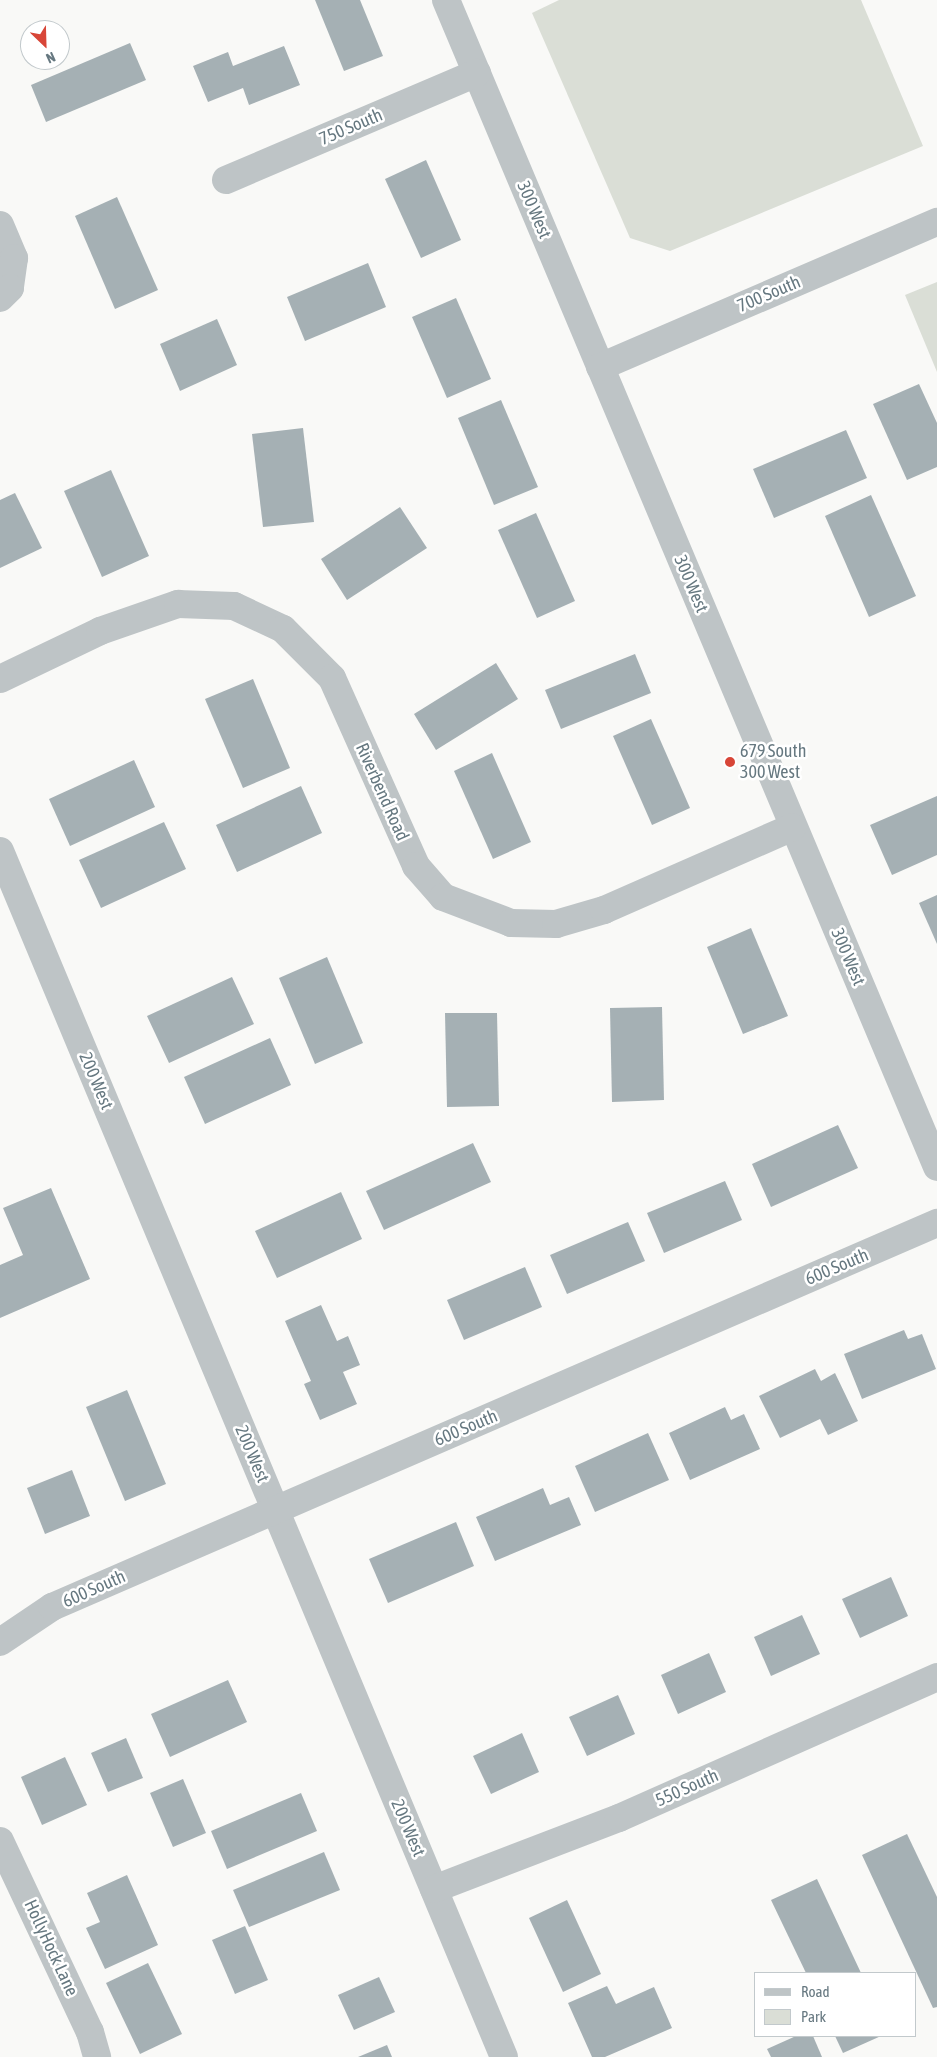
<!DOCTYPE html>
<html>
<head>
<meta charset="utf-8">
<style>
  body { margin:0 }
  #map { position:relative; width:937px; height:2057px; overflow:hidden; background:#f9f9f7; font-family:"Asap Condensed",sans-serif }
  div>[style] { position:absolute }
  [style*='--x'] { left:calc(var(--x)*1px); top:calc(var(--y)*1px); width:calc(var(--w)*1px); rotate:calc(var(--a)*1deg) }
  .green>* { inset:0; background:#daded6 }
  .building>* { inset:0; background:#a5b0b4 }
  .minor>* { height:28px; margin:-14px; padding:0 14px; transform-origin:14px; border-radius:14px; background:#bec4c6 }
  .dots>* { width:14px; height:14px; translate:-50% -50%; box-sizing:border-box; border:2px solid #fff; border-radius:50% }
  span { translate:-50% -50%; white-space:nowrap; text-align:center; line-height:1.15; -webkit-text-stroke:5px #fff; paint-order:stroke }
  .street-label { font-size:18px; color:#667880 }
  .poi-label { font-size:18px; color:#667880 }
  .left { translate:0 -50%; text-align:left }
  .legend { position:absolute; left:754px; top:1972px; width:162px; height:65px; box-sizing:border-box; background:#fff; border:1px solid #c2c9cc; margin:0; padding:6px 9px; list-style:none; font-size:15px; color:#667880 }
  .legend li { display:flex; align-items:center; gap:10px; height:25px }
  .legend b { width:25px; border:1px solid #c2c9cc }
  .north { position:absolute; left:20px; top:20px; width:50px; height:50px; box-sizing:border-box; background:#fff; border:1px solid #c2c9cc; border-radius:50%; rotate:156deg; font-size:14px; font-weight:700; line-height:20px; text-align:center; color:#667880 }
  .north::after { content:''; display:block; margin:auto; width:18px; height:22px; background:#d84638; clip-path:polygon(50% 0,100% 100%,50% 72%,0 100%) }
</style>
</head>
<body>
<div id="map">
  <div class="green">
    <div style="clip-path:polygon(559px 0,861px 0,923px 146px,670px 251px,630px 238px,532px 13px)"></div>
    <div style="clip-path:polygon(937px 282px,937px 372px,905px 295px)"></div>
  </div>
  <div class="building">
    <div style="clip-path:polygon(315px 0,360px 0,383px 56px,344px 71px)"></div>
    <div style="clip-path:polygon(130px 43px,146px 80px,46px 122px,31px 85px)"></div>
    <div style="clip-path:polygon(284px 46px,300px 85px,249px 105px,243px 88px,208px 102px,193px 66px,228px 52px,233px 66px)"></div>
    <div style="clip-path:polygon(426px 160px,461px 240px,421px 258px,385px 179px)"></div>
    <div style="clip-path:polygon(117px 197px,158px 290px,115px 309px,75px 216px)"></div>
    <div style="clip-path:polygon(368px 263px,386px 307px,305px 341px,287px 297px)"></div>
    <div style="clip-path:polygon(456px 298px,491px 379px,447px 398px,412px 317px)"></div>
    <div style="clip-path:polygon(217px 319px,237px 365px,180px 391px,160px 344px)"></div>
    <div style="clip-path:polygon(919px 384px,937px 423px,937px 467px,907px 480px,873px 404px)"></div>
    <div style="clip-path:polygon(501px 400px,538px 487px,494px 505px,458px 418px)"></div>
    <div style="clip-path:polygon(303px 428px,314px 522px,263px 527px,252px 434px)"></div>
    <div style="clip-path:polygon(846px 430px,867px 478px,774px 518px,753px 469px)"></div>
    <div style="clip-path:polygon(111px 470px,149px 556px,102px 577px,64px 491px)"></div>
    <div style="clip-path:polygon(15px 493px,42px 548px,0 568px,0 500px)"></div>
    <div style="clip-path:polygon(871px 495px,916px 596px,869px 617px,825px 516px)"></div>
    <div style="clip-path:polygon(400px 507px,427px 548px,347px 600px,321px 559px)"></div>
    <div style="clip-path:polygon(536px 513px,575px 601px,537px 618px,498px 530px)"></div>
    <div style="clip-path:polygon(635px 654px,651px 693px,561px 729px,545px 690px)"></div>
    <div style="clip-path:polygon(496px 663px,518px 699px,436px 750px,414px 714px)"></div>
    <div style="clip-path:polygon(253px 679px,290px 768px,243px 788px,205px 699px)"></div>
    <div style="clip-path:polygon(651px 719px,690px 808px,652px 825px,613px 736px)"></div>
    <div style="clip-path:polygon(492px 753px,531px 842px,493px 859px,454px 771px)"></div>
    <div style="clip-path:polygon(134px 760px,155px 807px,70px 846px,49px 799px)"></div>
    <div style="clip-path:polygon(301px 786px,322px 833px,237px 872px,216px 825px)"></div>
    <div style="clip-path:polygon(937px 796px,937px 855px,892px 875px,870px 825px)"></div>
    <div style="clip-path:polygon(164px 822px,186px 869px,101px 908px,79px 860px)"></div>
    <div style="clip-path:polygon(937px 895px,937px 944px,919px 903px)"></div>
    <div style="clip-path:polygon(751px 928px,788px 1016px,743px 1034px,707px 947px)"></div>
    <div style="clip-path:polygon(327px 957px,363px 1043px,315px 1064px,279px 978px)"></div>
    <div style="clip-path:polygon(232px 977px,254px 1024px,169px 1063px,147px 1016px)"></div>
    <div style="clip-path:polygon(662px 1007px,664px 1100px,612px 1102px,610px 1008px)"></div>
    <div style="clip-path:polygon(445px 1013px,497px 1013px,499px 1106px,447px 1107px)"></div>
    <div style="clip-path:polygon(270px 1038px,291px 1085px,205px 1124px,184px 1077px)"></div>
    <div style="clip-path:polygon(838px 1125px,858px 1168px,771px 1207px,752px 1164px)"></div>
    <div style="clip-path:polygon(473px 1143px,491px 1182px,384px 1230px,366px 1191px)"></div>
    <div style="clip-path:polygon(725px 1181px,742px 1220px,664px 1253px,647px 1213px)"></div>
    <div style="clip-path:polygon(51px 1188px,90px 1279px,0 1318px,0 1265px,23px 1255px,3px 1208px)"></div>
    <div style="clip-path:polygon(341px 1192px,362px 1239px,277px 1278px,255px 1231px)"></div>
    <div style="clip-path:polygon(628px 1222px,645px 1261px,567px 1294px,550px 1255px)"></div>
    <div style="clip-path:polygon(525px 1267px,542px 1307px,464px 1340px,447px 1300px)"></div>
    <div style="clip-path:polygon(321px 1305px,337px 1341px,348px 1336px,360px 1365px,343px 1372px,357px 1404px,320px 1420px,304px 1384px,311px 1381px,285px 1321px)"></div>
    <div style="clip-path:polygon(904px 1330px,908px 1339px,922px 1334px,936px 1369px,862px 1399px,844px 1354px)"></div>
    <div style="clip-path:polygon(815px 1369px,821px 1381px,835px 1373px,858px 1421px,828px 1435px,820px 1419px,780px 1438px,759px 1396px)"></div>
    <div style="clip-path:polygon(127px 1390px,166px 1484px,125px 1501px,86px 1407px)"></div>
    <div style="clip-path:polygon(725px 1407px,731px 1420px,744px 1414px,760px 1449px,690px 1480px,669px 1433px)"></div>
    <div style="clip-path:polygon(648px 1433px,669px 1480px,595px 1512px,575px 1466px)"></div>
    <div style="clip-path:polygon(72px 1470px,90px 1516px,45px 1534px,27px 1488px)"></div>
    <div style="clip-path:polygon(543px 1488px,550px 1505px,569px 1497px,581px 1525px,495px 1561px,476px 1517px)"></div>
    <div style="clip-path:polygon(456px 1522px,474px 1566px,388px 1603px,369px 1559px)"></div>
    <div style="clip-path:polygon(891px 1577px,908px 1616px,860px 1638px,842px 1599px)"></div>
    <div style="clip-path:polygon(802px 1615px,820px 1654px,771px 1676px,754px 1637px)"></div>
    <div style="clip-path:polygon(709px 1653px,726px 1692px,678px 1714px,661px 1675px)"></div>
    <div style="clip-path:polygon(228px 1680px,247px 1722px,170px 1757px,151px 1714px)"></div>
    <div style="clip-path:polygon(618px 1695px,635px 1734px,587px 1756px,569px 1717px)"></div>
    <div style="clip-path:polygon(522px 1733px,539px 1772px,491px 1794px,473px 1756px)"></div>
    <div style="clip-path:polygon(126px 1738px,143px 1778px,108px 1792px,91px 1753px)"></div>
    <div style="clip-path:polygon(65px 1757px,87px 1805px,42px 1825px,21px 1777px)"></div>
    <div style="clip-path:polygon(183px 1779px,206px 1833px,173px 1847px,150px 1793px)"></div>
    <div style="clip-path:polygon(301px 1793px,317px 1831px,227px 1869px,211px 1831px)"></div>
    <div style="clip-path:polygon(907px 1834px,937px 1897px,937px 2007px,933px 2008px,862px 1855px)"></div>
    <div style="clip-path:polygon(324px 1852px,340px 1890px,249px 1927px,233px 1890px)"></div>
    <div style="clip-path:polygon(127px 1875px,158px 1945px,105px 1969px,86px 1928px,100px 1922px,87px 1893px)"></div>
    <div style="clip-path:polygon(817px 1879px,861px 1973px,806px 1973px,771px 1900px)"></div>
    <div style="clip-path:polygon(567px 1900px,601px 1974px,563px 1992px,529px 1918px)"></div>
    <div style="clip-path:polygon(245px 1926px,268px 1980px,235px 1994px,212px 1940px)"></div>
    <div style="clip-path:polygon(148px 1963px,182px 2034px,140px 2054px,106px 1983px)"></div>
    <div style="clip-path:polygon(379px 1977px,395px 2012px,354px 2030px,338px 1995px)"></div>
    <div style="clip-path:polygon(607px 1986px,616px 2004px,654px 1987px,672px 2028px,605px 2057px,592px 2057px,568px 2003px)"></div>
    <div style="clip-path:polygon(796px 2036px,813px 2036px,822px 2057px,771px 2057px,767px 2049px)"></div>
    <div style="clip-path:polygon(835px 2036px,881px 2036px,843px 2053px)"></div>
    <div style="clip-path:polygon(387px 2045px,392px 2057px,358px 2057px)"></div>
  </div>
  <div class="minor">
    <div style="--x:446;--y:0;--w:1266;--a:67.18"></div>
    <div style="--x:226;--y:180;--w:273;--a:-23.1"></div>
    <div style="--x:0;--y:225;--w:36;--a:67"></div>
    <div style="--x:14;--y:258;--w:30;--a:98"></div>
    <div style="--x:10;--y:288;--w:14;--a:135"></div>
    <div style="--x:600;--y:367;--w:367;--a:-23.3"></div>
    <div style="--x:0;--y:679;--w:111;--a:-25.6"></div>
    <div style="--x:100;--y:631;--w:83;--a:-19.1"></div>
    <div style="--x:178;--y:604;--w:56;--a:2"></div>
    <div style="--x:234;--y:606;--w:54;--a:25.1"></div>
    <div style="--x:283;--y:629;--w:69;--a:45"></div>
    <div style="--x:332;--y:678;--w:206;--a:65.9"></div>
    <div style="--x:416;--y:866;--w:41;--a:48.9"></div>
    <div style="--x:443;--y:897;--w:73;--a:20.9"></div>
    <div style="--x:511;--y:923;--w:45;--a:1.3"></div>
    <div style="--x:556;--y:924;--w:50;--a:-16.3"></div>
    <div style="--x:604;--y:910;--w:206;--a:-23.7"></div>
    <div style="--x:0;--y:851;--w:1307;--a:67.32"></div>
    <div style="--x:0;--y:1642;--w:63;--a:-33.9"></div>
    <div style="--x:52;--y:1607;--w:965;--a:-23.46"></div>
    <div style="--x:0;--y:1841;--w:211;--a:64.8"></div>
    <div style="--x:90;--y:2032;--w:26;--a:74"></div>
    <div style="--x:434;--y:1889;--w:198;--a:-21"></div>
    <div style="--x:619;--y:1818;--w:348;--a:-23.9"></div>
  </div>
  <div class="dots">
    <div style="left:730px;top:762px;background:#d84638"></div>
  </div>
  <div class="street-label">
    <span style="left:351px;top:127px;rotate:-23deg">750 South</span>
    <span style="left:534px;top:210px;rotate:67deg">300 West</span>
    <span style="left:769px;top:294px;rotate:-23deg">700 South</span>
    <span style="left:691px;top:584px;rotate:67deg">300 West</span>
    <span style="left:382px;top:792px;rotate:66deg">Riverbend Road</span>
    <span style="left:848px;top:957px;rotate:67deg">300 West</span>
    <span style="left:96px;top:1081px;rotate:67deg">200 West</span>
    <span style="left:837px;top:1267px;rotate:-23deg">600 South</span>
    <span style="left:466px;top:1428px;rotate:-23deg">600 South</span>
    <span style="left:252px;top:1454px;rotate:67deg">200 West</span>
    <span style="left:94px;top:1589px;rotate:-24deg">600 South</span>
    <span style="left:687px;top:1788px;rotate:-24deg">550 South</span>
    <span style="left:408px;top:1828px;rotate:67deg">200 West</span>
    <span style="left:51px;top:1948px;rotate:65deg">HollyHock Lane</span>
  </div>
  <div class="poi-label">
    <span class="left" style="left:740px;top:762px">679 South<br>300 West</span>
  </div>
  <ul class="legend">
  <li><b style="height:6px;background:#bec4c6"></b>Road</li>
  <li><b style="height:14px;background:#daded6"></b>Park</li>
  </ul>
  <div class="north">N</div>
</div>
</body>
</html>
